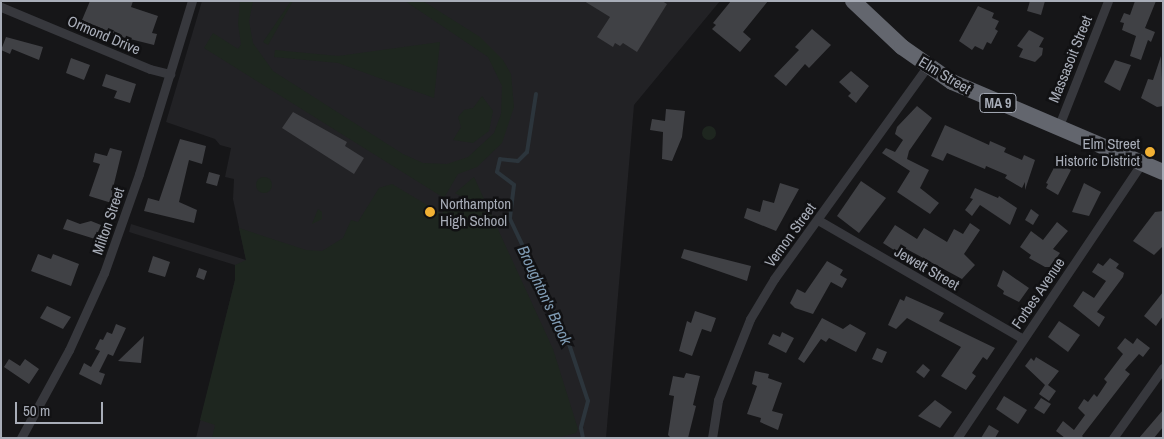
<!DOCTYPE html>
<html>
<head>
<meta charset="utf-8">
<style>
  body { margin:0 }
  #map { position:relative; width:1164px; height:439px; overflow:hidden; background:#161618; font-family:"Archivo Narrow",sans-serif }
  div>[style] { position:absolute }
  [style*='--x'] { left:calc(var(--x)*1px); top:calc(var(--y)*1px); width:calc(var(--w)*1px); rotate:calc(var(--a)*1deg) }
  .built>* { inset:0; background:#222225 }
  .green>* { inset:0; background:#1e261f }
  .round { border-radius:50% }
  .stream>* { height:4px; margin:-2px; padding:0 2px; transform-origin:2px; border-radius:2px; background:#2c353c }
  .building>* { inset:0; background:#404145 }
  .street>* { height:9px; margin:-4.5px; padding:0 4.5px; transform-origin:4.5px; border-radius:4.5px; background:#37383d }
  .highway>* { height:16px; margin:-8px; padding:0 8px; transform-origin:8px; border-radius:8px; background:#63666e }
  .dots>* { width:14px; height:14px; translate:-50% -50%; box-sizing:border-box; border:2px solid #111113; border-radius:50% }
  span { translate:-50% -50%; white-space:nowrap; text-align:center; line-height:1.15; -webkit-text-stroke:5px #111113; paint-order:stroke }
  .shield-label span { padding:1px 4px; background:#111113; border:1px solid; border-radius:4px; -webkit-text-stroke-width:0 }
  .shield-label { font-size:14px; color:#a8adb8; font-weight:700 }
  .street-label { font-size:15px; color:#a8adb8 }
  .poi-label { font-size:15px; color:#a8adb8 }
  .right { translate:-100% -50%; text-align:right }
  .left { translate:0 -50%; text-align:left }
  .water-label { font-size:16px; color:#7f9bb3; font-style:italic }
  .frame { position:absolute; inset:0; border:2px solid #a8adb8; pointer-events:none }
  .scale { position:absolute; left:15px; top:402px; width:88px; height:22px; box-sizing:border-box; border:2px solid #a8adb8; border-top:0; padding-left:6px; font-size:15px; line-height:18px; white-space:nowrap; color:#a8adb8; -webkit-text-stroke:4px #111113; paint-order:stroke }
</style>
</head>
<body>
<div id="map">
  <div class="built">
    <div style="clip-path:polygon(202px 1px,720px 1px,634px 105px,606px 438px,196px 438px,235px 280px,235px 265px,129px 232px,131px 224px,246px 260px,233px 199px,234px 179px,225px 177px,231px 148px,220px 145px,215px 139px,166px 122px)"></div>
  </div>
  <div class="green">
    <div style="clip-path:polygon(240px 1px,253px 1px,249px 21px,253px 43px,273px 71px,403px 154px,423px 163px,447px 164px,468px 157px,494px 133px,501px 114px,502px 86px,488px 57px,405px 1px,423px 1px,480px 37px,503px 60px,511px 74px,514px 107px,502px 143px,477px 167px,458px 174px,444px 198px,204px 48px,213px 33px,238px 49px,241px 44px,238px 24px)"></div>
    <div style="clip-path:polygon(291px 1px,293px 1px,268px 45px,263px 42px)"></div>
    <div style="clip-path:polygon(440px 42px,434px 98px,338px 63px,274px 57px,275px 50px,338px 56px)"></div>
    <div style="clip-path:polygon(482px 96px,493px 111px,489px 131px,473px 143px,453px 140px,461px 127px,458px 117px,464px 110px,473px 108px)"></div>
    <div class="round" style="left:702px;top:126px;width:14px;height:14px"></div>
    <div style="clip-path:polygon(474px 177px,553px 349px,578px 429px,576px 433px,557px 438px,212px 438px,215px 425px,200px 420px,235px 280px,235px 265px,246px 260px,239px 228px,306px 250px,322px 251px,343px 238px,351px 220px,358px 222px,379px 188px,392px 184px,442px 214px,448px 202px,457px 207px,462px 197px,455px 193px)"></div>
    <div class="round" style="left:256px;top:177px;width:16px;height:16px"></div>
    <div style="clip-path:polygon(318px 209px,322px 212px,322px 219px,312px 224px)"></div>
  </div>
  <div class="stream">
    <div style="--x:536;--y:94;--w:59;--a:98.8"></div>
    <div style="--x:527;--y:152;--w:13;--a:135"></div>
    <div style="--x:518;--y:161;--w:18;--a:-174"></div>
    <div style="--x:500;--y:159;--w:13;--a:103"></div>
    <div style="--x:497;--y:172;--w:21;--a:37"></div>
    <div style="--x:514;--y:185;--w:34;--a:97"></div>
    <div style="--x:510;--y:219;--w:135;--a:64.6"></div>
    <div style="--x:568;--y:341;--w:63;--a:71.6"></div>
    <div style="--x:588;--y:401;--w:28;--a:105"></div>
    <div style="--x:581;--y:428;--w:10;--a:79"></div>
  </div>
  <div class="building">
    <div style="clip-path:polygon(90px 1px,133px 1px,131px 7px,158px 16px,152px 33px,157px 34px,154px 45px,122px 37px,82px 20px)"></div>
    <div style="clip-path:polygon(584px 1px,662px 1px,667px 4px,637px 52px,623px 43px,620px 46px,615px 43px,613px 47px,597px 37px,610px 17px)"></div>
    <div style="clip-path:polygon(731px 1px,768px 1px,743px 32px,751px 39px,740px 52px,712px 29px,716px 25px,713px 23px)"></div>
    <div style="clip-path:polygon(1030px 1px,1045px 1px,1041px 15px,1027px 11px)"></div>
    <div style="clip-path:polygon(1135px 1px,1156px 1px,1145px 28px,1155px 32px,1151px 42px,1148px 40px,1141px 60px,1130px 56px,1136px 36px,1122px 30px,1124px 23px,1120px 22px,1124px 13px,1130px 15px)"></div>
    <div style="clip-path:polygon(978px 6px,994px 13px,992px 18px,999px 21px,995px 29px,998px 31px,991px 44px,987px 42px,983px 50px,975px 46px,972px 50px,959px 41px)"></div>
    <div style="clip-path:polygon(812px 29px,831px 45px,809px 68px,805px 64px,786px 86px,774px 76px,799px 50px,795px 47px)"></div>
    <div style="clip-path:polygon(1029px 30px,1044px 38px,1039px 47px,1043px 48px,1042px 55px,1035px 62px,1019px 57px,1023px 49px,1017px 46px)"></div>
    <div style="clip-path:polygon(6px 37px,43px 47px,39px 60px,12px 49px,10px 54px,1px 50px)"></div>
    <div style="clip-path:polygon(1161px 56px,1163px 106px,1157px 107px,1141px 98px,1148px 79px,1153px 80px)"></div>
    <div style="clip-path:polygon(71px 58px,90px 65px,84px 80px,66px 73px)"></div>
    <div style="clip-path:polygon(1115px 60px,1131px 65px,1120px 91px,1104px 82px)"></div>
    <div style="clip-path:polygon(851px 71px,869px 86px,856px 103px,848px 96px,851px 93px,839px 82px)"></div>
    <div style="clip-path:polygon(106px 74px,136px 84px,130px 103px,114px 98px,117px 91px,102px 86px)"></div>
    <div style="clip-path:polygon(917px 106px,932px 118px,909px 151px,907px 159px,929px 170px,920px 188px,939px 203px,930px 214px,897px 192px,910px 171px,882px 153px,886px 148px,895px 152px,903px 140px,895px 134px,897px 127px)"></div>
    <div style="clip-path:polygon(666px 109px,685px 111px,682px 137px,672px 161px,662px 159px,663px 132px,650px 130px,652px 119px,665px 121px)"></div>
    <div style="clip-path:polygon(293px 112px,347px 142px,345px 146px,364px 158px,354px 174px,282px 128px)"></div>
    <div style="clip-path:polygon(945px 125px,989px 145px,990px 141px,1006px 148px,1004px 152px,1022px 160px,1024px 155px,1035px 160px,1025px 190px,1025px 182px,1022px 188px,1005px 178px,1007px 175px,986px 166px,985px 169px,947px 153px,943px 161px,931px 156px)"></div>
    <div style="clip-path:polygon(180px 139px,206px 146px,202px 164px,189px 160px,179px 202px,197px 210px,194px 223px,144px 211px,148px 198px,159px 201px)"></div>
    <div style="clip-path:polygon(110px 148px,122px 151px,112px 192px,121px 195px,118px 205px,89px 196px,100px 164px,93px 162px,95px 153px,107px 156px)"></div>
    <div style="clip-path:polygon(1057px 162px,1071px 170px,1058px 195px,1046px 188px,1048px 184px,1046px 183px)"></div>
    <div style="clip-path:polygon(209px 172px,220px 175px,217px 186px,206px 183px)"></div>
    <div style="clip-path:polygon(861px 181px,886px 198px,859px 233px,837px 216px)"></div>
    <div style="clip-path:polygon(780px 183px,799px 189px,776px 231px,744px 218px,747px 208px,760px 212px,763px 200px,774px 203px)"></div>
    <div style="clip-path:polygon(1084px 183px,1101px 192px,1089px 216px,1072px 212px)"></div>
    <div style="clip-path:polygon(975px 188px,998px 198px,999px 196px,1017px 208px,1010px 225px,980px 205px,972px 216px,965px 210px,973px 199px,970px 198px)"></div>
    <div style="clip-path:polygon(1031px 209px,1039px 215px,1033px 225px,1025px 220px)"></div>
    <div style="clip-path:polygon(1163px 211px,1163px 246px,1154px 255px,1133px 241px,1155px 212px)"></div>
    <div style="clip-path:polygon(67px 219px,80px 224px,91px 221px,101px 225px,95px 239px,63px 229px)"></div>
    <div style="clip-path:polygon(1057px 222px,1068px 231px,1053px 249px,1060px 253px,1050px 267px,1045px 267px,1029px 258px,1031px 255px,1020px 247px,1031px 231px,1043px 240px)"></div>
    <div style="clip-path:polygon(970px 223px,980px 230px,964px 254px,975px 265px,962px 279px,901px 246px,897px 252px,883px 243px,895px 225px,917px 239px,924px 228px,947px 242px,954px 229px,963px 234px)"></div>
    <div style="clip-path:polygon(684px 249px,751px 266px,747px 281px,681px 258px)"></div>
    <div style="clip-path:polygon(38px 254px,51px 259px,53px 254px,79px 264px,71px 286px,31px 271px)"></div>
    <div style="clip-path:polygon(153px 256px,170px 262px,165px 277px,148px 272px)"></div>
    <div style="clip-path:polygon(1110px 258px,1119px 264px,1116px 268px,1124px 273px,1123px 277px,1097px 312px,1105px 317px,1099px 327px,1073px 306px,1083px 291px,1094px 298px,1106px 281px,1092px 272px,1098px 263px,1103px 266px)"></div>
    <div style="clip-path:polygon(827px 261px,843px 270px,840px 275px,847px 279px,842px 288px,831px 282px,813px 314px,795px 308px,790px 303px,797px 289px,805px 293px)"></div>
    <div style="clip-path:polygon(199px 268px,207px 271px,204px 280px,196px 277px)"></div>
    <div style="clip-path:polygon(1003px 270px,1029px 288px,1019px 302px,1003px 294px,1004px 291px,997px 286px)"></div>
    <div style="clip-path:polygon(1163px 292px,1163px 316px,1156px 326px,1144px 316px)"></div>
    <div style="clip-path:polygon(906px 296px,944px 313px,939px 321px,995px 348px,987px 360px,983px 357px,972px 373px,976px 376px,966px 390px,941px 376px,961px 347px,907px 318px,896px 329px,888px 325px,900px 299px,904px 301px)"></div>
    <div style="clip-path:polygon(47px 306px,71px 317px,63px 329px,40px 318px)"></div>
    <div style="clip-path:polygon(695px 311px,716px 318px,711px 332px,702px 329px,692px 356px,679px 351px,687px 321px,691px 323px)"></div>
    <div style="clip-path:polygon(822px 318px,843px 329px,850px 324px,866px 333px,856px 352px,829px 338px,826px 342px,821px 339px,804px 363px,798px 359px)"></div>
    <div style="clip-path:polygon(1059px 321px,1080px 335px,1068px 352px,1048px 337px)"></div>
    <div style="clip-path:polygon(116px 324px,126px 328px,113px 356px,108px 354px,99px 372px,105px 374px,101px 385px,79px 374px,84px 363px,91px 367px,100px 351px,95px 349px,100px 339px,103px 340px,107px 332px,112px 334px)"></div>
    <div style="clip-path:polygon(782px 332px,794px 338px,786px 353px,768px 344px,773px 334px,780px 337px)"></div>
    <div style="clip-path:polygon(144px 336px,141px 363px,118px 361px)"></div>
    <div style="clip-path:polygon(1125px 338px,1133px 344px,1137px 338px,1150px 348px,1143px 357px,1139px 354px,1125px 370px,1130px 374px,1082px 436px,1084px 438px,1065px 438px,1056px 431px,1063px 421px,1074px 430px,1085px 415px,1078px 408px,1084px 399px,1088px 402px,1094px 394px,1097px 397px,1107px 382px,1104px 379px,1123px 354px,1117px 348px)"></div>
    <div style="clip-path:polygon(877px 348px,887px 352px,882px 363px,872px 359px)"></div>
    <div style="clip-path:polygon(1036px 357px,1059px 371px,1048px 385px,1056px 391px,1049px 401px,1039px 394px,1045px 385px,1025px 366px,1031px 358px,1034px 361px)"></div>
    <div style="clip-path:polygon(9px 359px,20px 366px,25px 359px,39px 369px,29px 384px,4px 367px)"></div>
    <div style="clip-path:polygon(923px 364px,930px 370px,924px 378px,916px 372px)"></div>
    <div style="clip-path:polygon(755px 371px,769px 374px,768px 378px,782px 383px,772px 411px,783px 414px,778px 430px,760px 422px,761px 418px,747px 414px,757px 386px,752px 384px)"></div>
    <div style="clip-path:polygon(686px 373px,700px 376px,693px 405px,696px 406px,688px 438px,671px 438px,668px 435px,674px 396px,669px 395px,673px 376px,684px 378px)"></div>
    <div style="clip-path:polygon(1004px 396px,1027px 410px,1018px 424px,996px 409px)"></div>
    <div style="clip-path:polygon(1041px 398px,1051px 404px,1044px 414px,1034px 408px)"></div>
    <div style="clip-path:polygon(935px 400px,952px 412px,940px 428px,918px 416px)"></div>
    <div style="clip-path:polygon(1163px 410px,1163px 427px,1154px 438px,1139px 438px)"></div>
    <div style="clip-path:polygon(989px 425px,999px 431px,995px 438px,981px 438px)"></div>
  </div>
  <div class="street">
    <div style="--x:1;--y:7;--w:161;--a:22.6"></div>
    <div style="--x:150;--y:69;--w:21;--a:14"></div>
    <div style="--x:1058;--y:128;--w:136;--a:-68.5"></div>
    <div style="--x:818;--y:220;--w:237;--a:30.1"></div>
    <div style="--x:21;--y:438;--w:100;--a:-61.4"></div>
    <div style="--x:69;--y:350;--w:85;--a:-65.6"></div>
    <div style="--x:104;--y:273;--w:105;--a:-70.5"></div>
    <div style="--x:139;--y:174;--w:181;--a:-73"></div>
    <div style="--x:712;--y:438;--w:38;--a:-81"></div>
    <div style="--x:718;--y:400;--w:87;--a:-68.4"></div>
    <div style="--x:750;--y:319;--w:47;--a:-59"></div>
    <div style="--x:774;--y:279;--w:261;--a:-54.2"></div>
    <div style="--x:957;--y:438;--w:331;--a:-56.1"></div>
    <div style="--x:1113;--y:438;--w:86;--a:-54.5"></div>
  </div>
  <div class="highway">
    <div style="--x:853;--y:1;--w:67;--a:43.2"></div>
    <div style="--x:902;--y:47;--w:61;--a:35"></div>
    <div style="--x:952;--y:82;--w:229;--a:23.1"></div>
  </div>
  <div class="dots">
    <div style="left:1150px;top:152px;background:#f2b134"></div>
    <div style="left:430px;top:212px;background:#f2b134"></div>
  </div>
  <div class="shield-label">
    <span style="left:998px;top:103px">MA 9</span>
  </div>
  <div class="street-label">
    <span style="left:104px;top:35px;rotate:23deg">Ormond Drive</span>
    <span style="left:1070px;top:59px;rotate:-68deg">Massasoit Street</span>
    <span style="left:945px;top:75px;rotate:31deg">Elm Street</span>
    <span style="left:108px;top:221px;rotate:-71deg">Milton Street</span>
    <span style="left:790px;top:235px;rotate:-54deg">Vernon Street</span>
    <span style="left:927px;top:268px;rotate:30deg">Jewett Street</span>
    <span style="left:1038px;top:293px;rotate:-56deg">Forbes Avenue</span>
  </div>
  <div class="poi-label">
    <span class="right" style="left:1140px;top:152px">Elm Street<br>Historic District</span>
    <span class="left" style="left:440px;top:212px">Northampton<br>High School</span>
  </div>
  <div class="water-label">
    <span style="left:545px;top:295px;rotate:65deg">Broughton's Brook</span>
  </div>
  <div class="frame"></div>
  <div class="scale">50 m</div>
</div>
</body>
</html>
